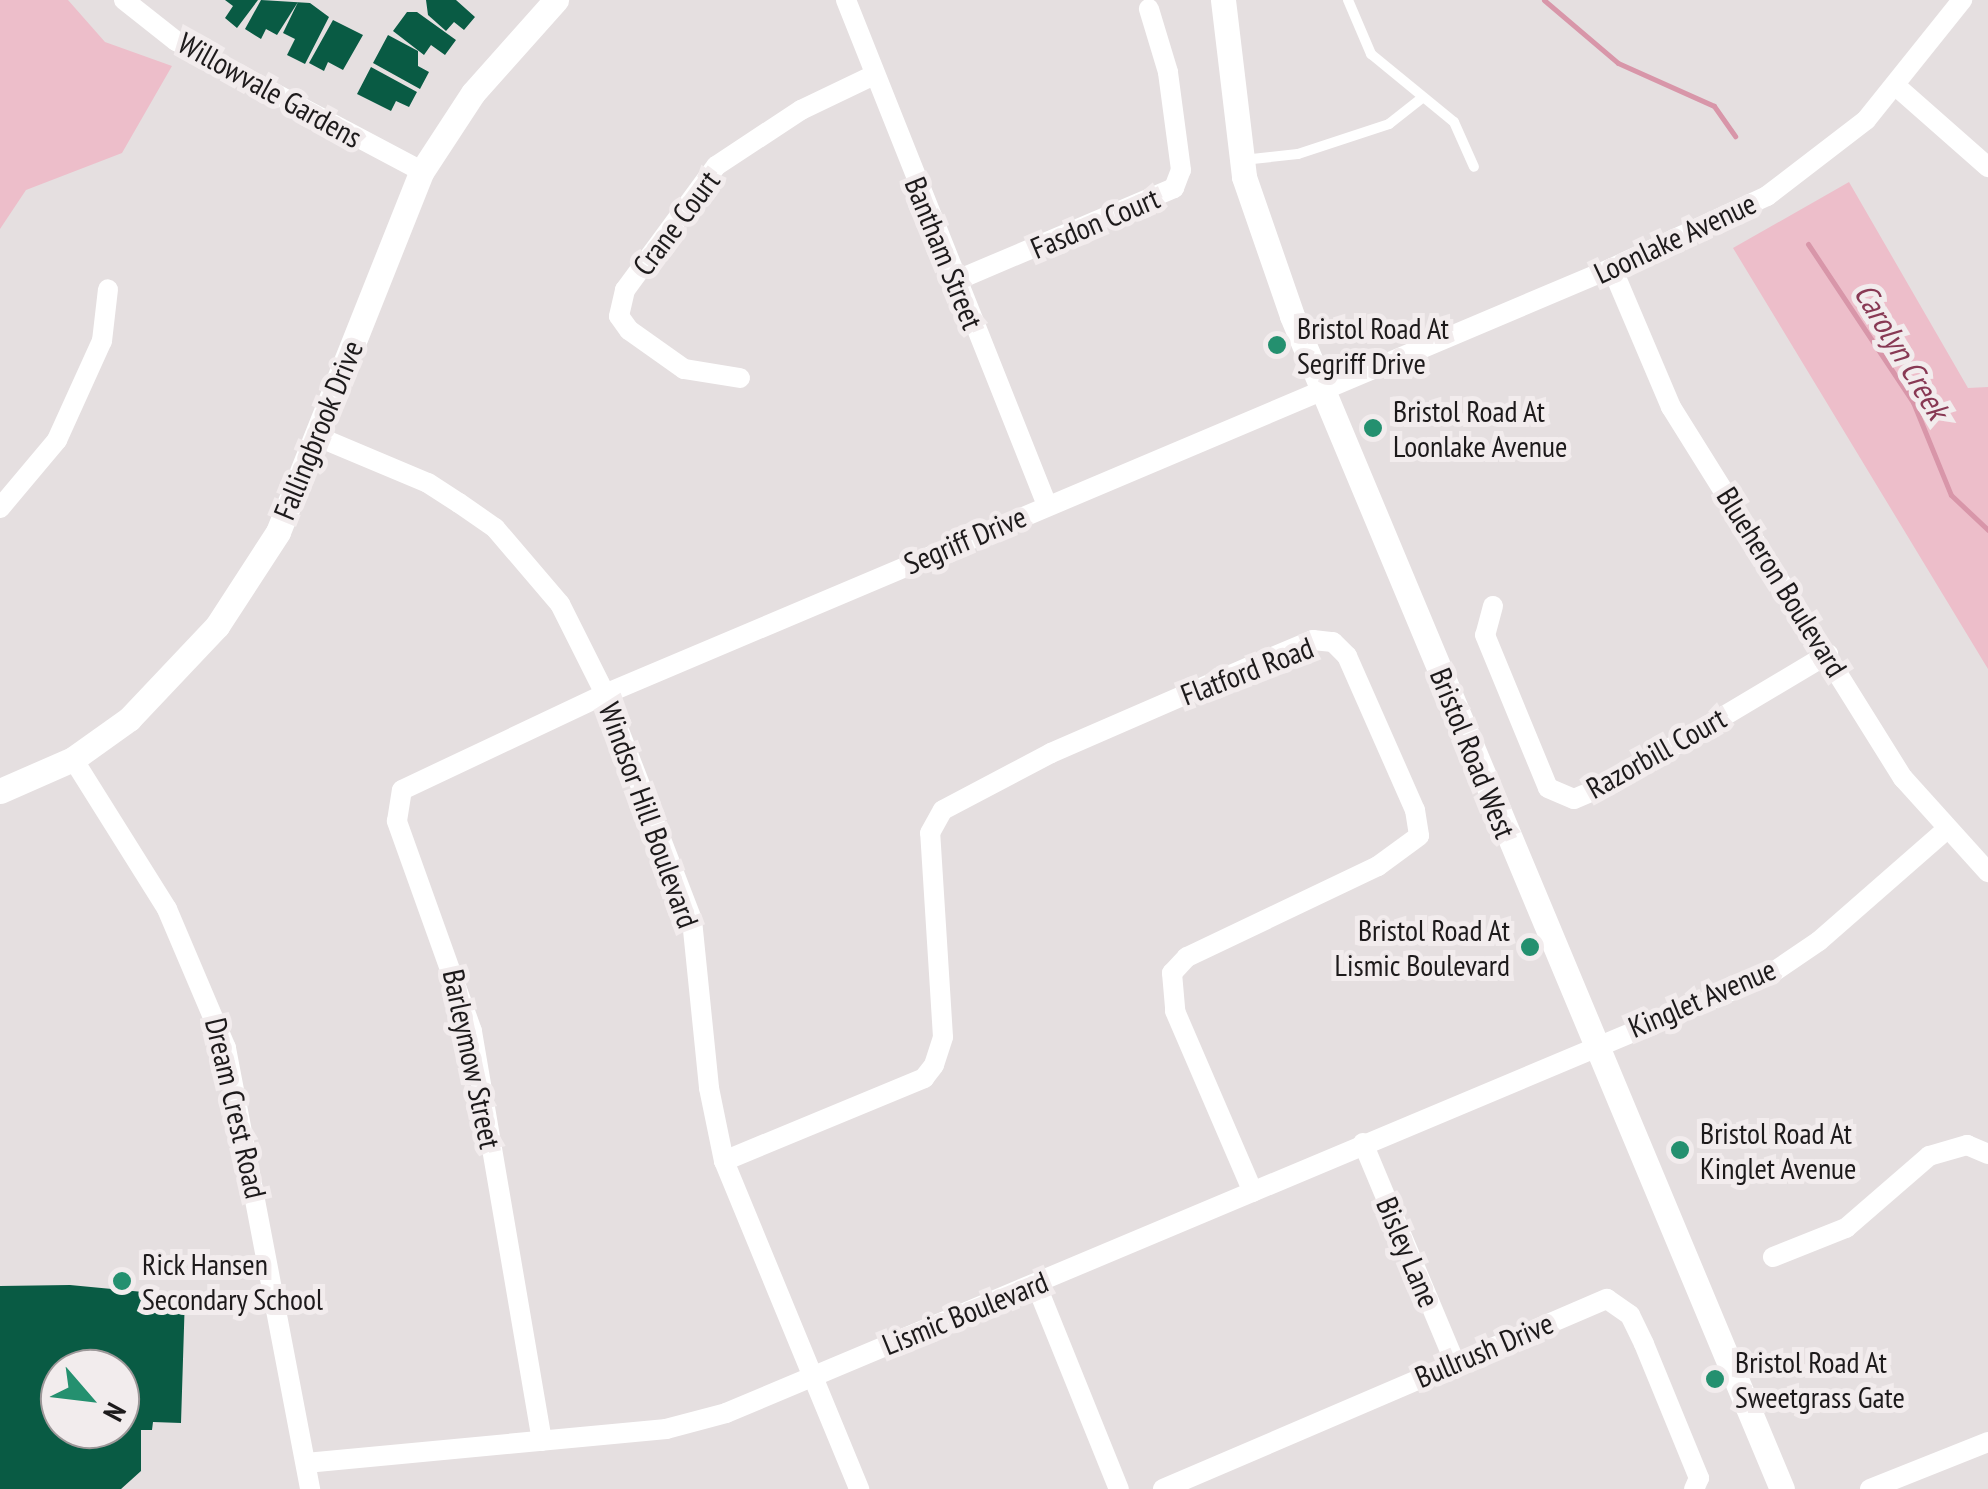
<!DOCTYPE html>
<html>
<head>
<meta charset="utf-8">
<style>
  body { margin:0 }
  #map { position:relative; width:1988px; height:1489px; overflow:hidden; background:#e5dfe0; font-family:"PT Sans Narrow",sans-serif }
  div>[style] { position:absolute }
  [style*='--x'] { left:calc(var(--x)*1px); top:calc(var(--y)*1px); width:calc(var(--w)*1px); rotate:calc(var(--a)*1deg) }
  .green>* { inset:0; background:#edbeca }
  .stream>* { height:5px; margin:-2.5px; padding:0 2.5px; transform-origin:2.5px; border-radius:2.5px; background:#d896a9 }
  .building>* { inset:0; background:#095b44 }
  .service>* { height:10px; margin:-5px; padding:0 5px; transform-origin:5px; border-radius:5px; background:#fff }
  .minor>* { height:20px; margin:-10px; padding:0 10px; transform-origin:10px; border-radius:10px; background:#fff }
  .tertiary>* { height:25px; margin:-12.5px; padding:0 12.5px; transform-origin:12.5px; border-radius:12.5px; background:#fff }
  .dots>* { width:28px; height:28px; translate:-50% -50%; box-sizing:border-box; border:5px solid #f2eced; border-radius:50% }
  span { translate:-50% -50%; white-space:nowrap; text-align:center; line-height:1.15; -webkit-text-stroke:10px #f2eced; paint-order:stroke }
  .street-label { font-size:30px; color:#1d1a1b }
  .poi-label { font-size:30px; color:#1d1a1b }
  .left { translate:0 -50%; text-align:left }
  .right { translate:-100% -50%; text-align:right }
  .water-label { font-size:32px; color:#883954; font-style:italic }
  .north { position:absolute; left:40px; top:1349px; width:100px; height:100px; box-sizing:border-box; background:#f2eced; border:2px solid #9d9899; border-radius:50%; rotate:118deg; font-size:28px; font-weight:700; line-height:40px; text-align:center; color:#1d1a1b }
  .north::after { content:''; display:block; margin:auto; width:35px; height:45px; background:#24906f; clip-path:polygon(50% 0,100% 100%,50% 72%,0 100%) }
</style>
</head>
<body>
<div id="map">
  <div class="green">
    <div style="clip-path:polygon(0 0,68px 0,105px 42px,172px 66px,122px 153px,26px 190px,0 229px)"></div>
    <div style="clip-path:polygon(1849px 182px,1968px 388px,1988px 387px,1988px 669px,1733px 248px)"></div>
  </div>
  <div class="stream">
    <div style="--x:1544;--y:0;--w:97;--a:40.4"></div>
    <div style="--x:1618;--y:63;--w:105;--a:24.1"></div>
    <div style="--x:1714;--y:106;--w:37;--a:55"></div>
    <div style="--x:1808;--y:244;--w:190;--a:56.4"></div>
    <div style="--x:1913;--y:402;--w:100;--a:67.8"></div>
    <div style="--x:1951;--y:495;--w:51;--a:43.4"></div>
  </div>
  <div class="building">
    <div style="clip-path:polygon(225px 0,258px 0,237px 28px,225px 18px,233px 6px)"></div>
    <div style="clip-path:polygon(261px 0,310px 3px,329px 17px,305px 64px,287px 55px,295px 39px,283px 33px,298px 2px,277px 35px,266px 29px,261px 39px,245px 29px)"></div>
    <div style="clip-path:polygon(426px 0,456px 0,475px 17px,464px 30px,454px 22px,446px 31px,428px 15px)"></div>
    <div style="clip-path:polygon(407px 12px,417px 12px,456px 40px,445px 55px,431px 45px,424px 55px,393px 31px)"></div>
    <div style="clip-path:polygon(333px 20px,363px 35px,343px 70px,328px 62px,324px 71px,309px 63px)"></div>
    <div style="clip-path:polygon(388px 35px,418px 51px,418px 66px,429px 72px,420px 89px,373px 63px)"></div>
    <div style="clip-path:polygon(371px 67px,417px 92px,409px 107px,396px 101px,391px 111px,357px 94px)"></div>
    <div style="clip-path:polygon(evenodd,70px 1285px,185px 1296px,181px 1423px,153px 1422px,152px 1430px,141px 1430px,141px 1471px,121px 1489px,0 1489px,0 1286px,70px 1285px,60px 1369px,120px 1369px,120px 1429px,60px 1429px,60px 1369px)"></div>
  </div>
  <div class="service">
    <div style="--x:1348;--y:0;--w:59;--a:66.9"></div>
    <div style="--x:1371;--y:54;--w:107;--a:39.3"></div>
    <div style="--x:1454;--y:122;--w:49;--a:66"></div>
    <div style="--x:1243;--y:160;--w:55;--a:-6.2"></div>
    <div style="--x:1298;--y:154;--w:96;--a:-18.2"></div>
    <div style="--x:1389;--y:124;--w:42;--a:-38.2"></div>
  </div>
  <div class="minor">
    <div style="--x:124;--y:0;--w:66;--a:38.3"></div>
    <div style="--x:176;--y:41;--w:278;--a:27.9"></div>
    <div style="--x:846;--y:0;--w:544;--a:68.3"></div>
    <div style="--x:1896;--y:86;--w:123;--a:41.4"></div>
    <div style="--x:1612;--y:268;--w:151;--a:67"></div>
    <div style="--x:1671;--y:407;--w:438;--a:58"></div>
    <div style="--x:1903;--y:778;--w:127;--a:47.9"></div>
    <div style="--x:955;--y:281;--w:238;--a:-23"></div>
    <div style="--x:1174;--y:188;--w:19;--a:-69"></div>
    <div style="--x:1181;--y:170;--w:99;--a:-97.6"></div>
    <div style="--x:1168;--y:72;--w:66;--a:-106.8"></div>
    <div style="--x:740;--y:378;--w:57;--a:-170.9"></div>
    <div style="--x:684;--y:369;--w:67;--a:-144.7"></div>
    <div style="--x:629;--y:330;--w:17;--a:-126"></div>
    <div style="--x:619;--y:316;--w:27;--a:-77"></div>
    <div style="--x:625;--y:290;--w:154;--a:-53.7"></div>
    <div style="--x:716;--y:166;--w:102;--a:-33.4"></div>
    <div style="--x:801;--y:110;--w:81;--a:-25.6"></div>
    <div style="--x:316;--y:436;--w:121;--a:22.8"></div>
    <div style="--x:428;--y:483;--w:37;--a:33"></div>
    <div style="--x:459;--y:503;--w:44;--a:34.8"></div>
    <div style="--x:495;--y:528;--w:100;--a:49.5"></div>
    <div style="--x:560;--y:604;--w:101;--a:63.4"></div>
    <div style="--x:605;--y:694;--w:242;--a:68.9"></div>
    <div style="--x:692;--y:920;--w:169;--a:84.2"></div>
    <div style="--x:709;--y:1088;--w:75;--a:78.4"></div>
    <div style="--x:724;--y:1161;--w:355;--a:67.6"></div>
    <div style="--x:0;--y:508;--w:89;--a:-50"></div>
    <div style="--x:57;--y:440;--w:109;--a:-65.6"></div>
    <div style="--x:102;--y:341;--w:52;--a:-83.4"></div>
    <div style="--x:1493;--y:606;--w:30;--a:105"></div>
    <div style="--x:1485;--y:635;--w:165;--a:67.6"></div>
    <div style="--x:1548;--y:788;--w:28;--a:23"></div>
    <div style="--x:1574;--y:799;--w:39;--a:-23"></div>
    <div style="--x:1610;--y:784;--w:254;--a:-30.8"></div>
    <div style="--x:73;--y:759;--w:177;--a:57.9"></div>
    <div style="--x:167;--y:909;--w:151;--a:67"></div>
    <div style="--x:226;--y:1048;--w:449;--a:79.2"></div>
    <div style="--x:1363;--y:1143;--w:236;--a:67.3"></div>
    <div style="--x:724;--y:1161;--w:217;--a:-22.5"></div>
    <div style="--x:924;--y:1078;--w:16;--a:-52"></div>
    <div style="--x:934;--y:1065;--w:29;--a:-72"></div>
    <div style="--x:943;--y:1037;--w:204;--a:-93.6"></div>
    <div style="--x:930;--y:833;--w:26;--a:-61"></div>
    <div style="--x:943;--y:810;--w:122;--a:-27.8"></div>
    <div style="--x:1051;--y:753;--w:223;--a:-23.5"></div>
    <div style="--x:1256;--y:664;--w:62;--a:-22.8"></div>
    <div style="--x:1313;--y:640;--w:20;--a:6"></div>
    <div style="--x:1333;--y:642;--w:20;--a:45"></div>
    <div style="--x:1347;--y:656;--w:168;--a:66.2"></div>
    <div style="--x:1415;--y:810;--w:26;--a:81"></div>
    <div style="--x:1419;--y:836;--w:51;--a:143.8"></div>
    <div style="--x:1378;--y:866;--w:212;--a:154.5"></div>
    <div style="--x:1187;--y:957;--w:22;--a:133"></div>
    <div style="--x:1172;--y:973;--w:38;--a:85"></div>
    <div style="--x:1175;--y:1011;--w:197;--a:66.7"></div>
    <div style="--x:1773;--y:1257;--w:79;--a:-21.7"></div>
    <div style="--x:1846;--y:1228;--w:110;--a:-40.9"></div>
    <div style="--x:1929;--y:1156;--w:40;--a:-16"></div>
    <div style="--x:1967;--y:1145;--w:23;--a:23"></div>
    <div style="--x:1036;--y:1284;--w:221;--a:68"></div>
    <div style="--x:542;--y:1441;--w:416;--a:-99.7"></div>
    <div style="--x:472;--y:1031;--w:223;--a:-109.7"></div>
    <div style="--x:397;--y:821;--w:31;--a:-81"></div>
    <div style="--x:402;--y:790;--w:225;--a:-25.3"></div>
    <div style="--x:605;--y:694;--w:1093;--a:-22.93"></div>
    <div style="--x:1612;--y:268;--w:171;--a:-24.9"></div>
    <div style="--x:1767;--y:196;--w:125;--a:-37.5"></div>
    <div style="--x:1866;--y:120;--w:154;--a:-51.3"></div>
    <div style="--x:306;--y:1463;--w:362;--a:-5.4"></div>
    <div style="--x:666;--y:1429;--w:62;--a:-14.9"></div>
    <div style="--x:726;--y:1413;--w:1131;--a:-22.78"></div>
    <div style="--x:1769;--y:975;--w:60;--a:-34.2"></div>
    <div style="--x:1819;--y:941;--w:169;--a:-41.2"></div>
    <div style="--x:1163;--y:1489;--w:483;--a:-23.2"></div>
    <div style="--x:1607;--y:1299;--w:28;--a:35"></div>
    <div style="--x:1630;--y:1315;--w:32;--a:64"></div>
    <div style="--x:1644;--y:1344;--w:145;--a:67.7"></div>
    <div style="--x:1699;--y:1478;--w:12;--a:114"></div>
    <div style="--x:1870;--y:1489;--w:127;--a:-21.7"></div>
  </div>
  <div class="tertiary">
    <div style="--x:1223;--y:0;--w:178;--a:83.2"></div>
    <div style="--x:1244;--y:177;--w:147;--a:70.9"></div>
    <div style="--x:1292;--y:316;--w:1271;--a:67.33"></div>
    <div style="--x:0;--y:791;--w:80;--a:-23.7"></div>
    <div style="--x:73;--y:759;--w:69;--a:-35.5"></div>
    <div style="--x:129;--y:719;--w:128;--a:-46.6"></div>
    <div style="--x:217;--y:626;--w:112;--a:-57"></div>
    <div style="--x:278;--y:532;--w:389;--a:-68.3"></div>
    <div style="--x:422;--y:171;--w:93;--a:-56.8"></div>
    <div style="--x:473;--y:93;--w:125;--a:-48.3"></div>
  </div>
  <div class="dots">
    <div style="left:1277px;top:345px;background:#24906f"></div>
    <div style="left:1373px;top:428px;background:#24906f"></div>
    <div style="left:1530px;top:947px;background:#24906f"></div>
    <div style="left:1680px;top:1150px;background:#24906f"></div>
    <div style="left:122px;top:1281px;background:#24906f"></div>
    <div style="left:1715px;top:1379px;background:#24906f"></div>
  </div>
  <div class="street-label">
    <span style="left:270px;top:90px;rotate:29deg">Willowvale Gardens</span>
    <span style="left:676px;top:223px;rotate:-53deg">Crane Court</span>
    <span style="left:1095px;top:223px;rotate:-23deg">Fasdon Court</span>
    <span style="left:1675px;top:238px;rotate:-25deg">Loonlake Avenue</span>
    <span style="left:944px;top:253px;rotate:68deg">Bantham Street</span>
    <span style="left:318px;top:430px;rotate:-68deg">Fallingbrook Drive</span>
    <span style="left:965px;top:540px;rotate:-23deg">Segriff Drive</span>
    <span style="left:1782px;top:582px;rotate:58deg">Blueheron Boulevard</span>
    <span style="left:1247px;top:671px;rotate:-21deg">Flatford Road</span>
    <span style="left:1473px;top:753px;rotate:68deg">Bristol Road West</span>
    <span style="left:1656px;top:753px;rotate:-29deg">Razorbill Court</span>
    <span style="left:649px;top:815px;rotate:70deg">Windsor Hill Boulevard</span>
    <span style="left:1702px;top:998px;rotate:-23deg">Kinglet Avenue</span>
    <span style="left:472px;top:1059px;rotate:78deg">Barleymow Street</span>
    <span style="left:236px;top:1108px;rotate:77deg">Dream Crest Road</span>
    <span style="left:1408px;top:1252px;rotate:67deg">Bisley Lane</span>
    <span style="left:965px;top:1313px;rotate:-22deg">Lismic Boulevard</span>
    <span style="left:1484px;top:1350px;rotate:-23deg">Bullrush Drive</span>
  </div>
  <div class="poi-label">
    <span class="left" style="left:1297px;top:345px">Bristol Road At<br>Segriff Drive</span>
    <span class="left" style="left:1393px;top:428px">Bristol Road At<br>Loonlake Avenue</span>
    <span class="right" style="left:1510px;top:947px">Bristol Road At<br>Lismic Boulevard</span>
    <span class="left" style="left:1700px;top:1150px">Bristol Road At<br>Kinglet Avenue</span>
    <span class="left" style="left:142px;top:1281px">Rick Hansen<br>Secondary School</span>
    <span class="left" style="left:1735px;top:1379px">Bristol Road At<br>Sweetgrass Gate</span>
  </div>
  <div class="water-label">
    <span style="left:1902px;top:351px;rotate:59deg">Carolyn Creek</span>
  </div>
  <div class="north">N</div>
</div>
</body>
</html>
